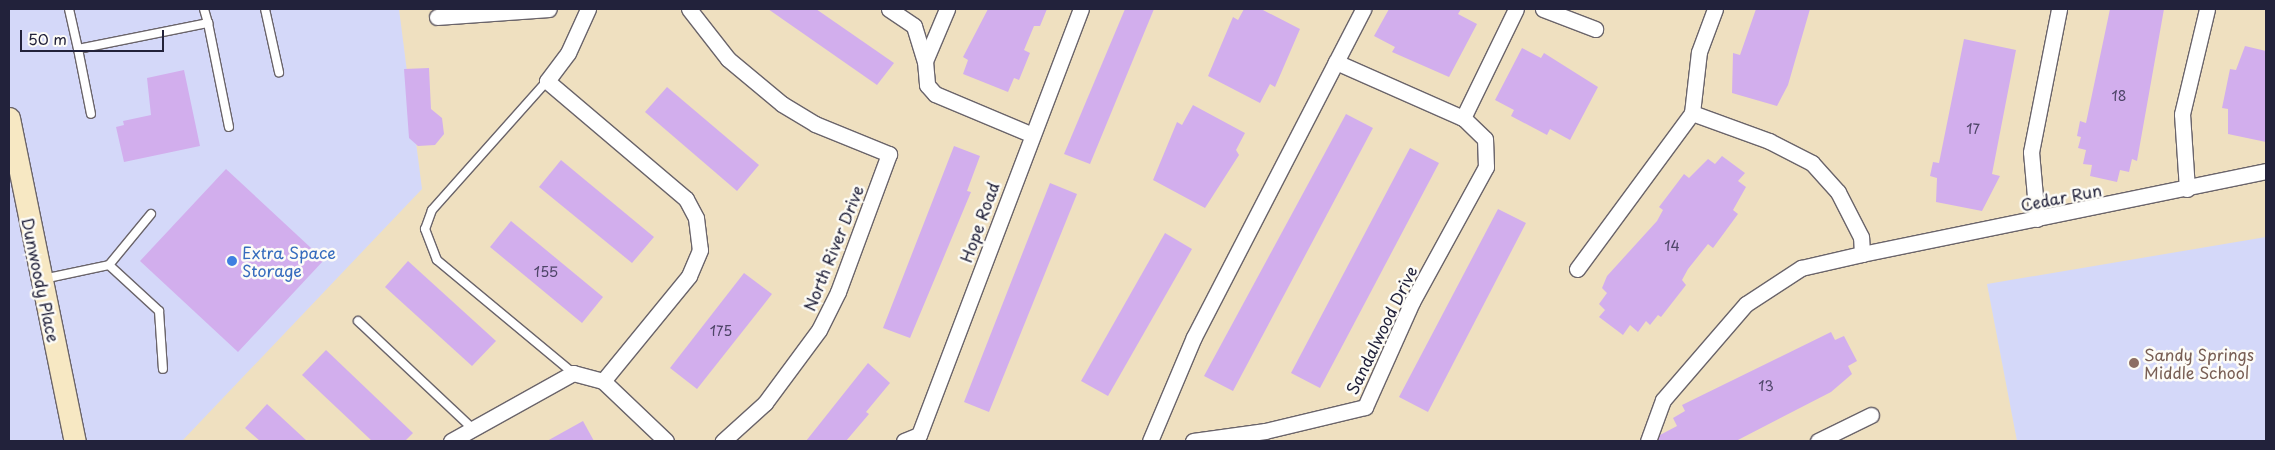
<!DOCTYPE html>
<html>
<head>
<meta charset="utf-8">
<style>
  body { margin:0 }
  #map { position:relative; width:2275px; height:450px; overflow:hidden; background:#efe0c0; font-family:"Playpen Sans",sans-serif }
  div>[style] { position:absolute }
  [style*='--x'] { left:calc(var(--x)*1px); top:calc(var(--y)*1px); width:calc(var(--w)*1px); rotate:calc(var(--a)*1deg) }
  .built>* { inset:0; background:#d4d8f9 }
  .building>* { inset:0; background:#d2aeed }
  .roads { filter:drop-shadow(1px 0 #6a646a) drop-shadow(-1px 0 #6a646a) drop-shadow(0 1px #6a646a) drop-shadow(0 -1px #6a646a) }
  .lane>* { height:8px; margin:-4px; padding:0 4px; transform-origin:4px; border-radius:4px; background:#fff }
  .street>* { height:15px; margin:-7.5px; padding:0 7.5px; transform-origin:7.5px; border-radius:7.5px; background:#fff }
  .secondary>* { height:21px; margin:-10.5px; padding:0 10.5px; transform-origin:10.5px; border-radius:10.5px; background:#f7e8c3 }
  .dots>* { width:14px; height:14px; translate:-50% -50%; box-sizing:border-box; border:2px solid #fdfcf7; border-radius:50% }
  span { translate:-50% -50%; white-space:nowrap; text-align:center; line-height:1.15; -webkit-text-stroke:5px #fdfcf7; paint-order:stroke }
  .number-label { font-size:14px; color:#4e4568 }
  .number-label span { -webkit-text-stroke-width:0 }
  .street-label { font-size:16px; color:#22223b }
  .shop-label { font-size:16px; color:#366cbe }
  .left { translate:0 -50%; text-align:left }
  .education-label { font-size:16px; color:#785e54 }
  .frame { position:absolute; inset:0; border:10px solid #22223b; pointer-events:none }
  .scale { position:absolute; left:20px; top:30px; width:144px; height:22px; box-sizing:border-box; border:2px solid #22223b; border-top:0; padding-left:6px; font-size:15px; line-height:18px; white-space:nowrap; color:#22223b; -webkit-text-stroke:4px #fdfcf7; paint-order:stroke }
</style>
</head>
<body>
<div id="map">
  <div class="built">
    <div style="clip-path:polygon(9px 9px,399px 9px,422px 189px,182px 441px,9px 441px)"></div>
    <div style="clip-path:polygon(2266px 237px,2266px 441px,2017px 441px,1987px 284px)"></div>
  </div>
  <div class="building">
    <div style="clip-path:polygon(768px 9px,816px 9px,894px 63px,877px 85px)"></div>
    <div style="clip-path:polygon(988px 9px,1047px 9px,1040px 26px,1034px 26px,1024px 50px,1030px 53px,1019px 80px,1014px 78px,1008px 92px,963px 74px,968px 60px,963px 57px)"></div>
    <div style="clip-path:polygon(1125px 9px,1154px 9px,1090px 164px,1064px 154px)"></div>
    <div style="clip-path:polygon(1244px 9px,1261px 9px,1300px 29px,1275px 87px,1270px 84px,1260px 103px,1208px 76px,1233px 17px,1238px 20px)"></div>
    <div style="clip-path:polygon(1389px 9px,1461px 9px,1458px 14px,1477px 24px,1449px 77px,1392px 52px,1395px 47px,1374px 36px)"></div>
    <div style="clip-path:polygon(1756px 9px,1810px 9px,1788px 85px,1777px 106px,1732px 93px,1733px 53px,1740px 55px)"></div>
    <div style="clip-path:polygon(2110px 9px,2164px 9px,2137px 161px,2132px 159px,2129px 172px,2120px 170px,2117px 182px,2090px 176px,2092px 165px,2083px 164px,2086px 150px,2078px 148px,2081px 137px,2077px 136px,2080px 121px,2086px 123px)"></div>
    <div style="clip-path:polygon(1964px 39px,2016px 50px,1992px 174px,2000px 176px,1982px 211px,1936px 202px,1937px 178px,1930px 176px,1933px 162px,1939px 163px)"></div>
    <div style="clip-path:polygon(2245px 46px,2266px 51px,2266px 142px,2228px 134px,2228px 109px,2222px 108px,2230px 69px,2236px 70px)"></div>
    <div style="clip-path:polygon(1522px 48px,1541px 58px,1544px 53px,1598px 87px,1570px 140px,1550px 129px,1547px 135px,1511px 116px,1514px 110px,1495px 100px)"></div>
    <div style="clip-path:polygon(429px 68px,431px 109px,442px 118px,444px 134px,435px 145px,418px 146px,409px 138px,404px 69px)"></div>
    <div style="clip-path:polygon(184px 70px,200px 146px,124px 162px,116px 127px,124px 125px,123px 121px,151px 115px,147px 78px)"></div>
    <div style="clip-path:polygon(667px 87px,759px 165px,737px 191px,645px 112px)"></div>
    <div style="clip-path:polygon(1193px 105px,1245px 133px,1236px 150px,1239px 155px,1205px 208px,1153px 180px,1177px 122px,1182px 125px)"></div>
    <div style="clip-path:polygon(1346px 114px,1373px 128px,1233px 391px,1204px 376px)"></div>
    <div style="clip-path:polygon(954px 146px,980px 156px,967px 191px,971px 192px,910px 338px,883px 328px)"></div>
    <div style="clip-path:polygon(1410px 148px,1439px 163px,1320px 388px,1291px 373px)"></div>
    <div style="clip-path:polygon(1722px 156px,1745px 173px,1738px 181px,1746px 187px,1733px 210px,1738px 214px,1713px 248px,1708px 244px,1688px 269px,1682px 280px,1686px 285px,1661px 317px,1658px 315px,1650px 325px,1646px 321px,1638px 332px,1630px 325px,1623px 335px,1599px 317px,1605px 310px,1599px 304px,1607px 293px,1602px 288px,1607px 276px,1657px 221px,1663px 210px,1659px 207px,1684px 174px,1689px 178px,1708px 159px,1715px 164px)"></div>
    <div style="clip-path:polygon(561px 160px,654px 237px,632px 263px,539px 187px)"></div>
    <div style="clip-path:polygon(226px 169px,324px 260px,238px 352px,140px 261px)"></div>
    <div style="clip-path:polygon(1050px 183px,1077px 194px,989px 412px,964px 402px)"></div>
    <div style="clip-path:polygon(1498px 209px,1526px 223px,1428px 412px,1399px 397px)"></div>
    <div style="clip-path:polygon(511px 221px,603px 297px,582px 323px,490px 247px)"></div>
    <div style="clip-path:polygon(1165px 233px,1192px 249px,1108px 396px,1081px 381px)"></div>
    <div style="clip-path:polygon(408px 261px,496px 341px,472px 366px,385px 287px)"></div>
    <div style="clip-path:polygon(744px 273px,772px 294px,697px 389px,670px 368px)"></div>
    <div style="clip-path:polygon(1831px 332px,1835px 340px,1844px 336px,1857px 361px,1848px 366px,1852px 374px,1831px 392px,1736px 441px,1658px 441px,1660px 435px,1677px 426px,1673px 418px,1685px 411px,1682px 405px)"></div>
    <div style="clip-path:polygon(326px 350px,413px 433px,405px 441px,372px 441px,302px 375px)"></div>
    <div style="clip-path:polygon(868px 363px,890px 383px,866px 412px,869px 414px,846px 441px,806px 441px)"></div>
    <div style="clip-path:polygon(267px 404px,307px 441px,260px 441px,245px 428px)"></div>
    <div style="clip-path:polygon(583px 421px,594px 441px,547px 441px)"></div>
  </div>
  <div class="roads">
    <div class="lane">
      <div style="--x:69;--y:9;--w:41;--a:77.3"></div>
      <div style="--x:78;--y:49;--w:133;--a:-11.3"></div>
      <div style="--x:208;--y:23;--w:15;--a:-106"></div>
      <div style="--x:265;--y:9;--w:65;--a:77.5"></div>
      <div style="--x:208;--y:23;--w:106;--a:78.6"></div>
      <div style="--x:78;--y:49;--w:66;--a:78.7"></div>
      <div style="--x:547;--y:81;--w:173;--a:131.7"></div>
      <div style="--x:432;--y:210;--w:20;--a:110"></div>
      <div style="--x:425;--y:229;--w:33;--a:69"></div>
      <div style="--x:437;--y:260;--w:177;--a:39.7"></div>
      <div style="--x:109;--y:265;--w:66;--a:-50.5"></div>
      <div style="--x:43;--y:279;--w:67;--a:-12"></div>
      <div style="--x:109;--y:265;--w:68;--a:42.6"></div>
      <div style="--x:159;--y:311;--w:58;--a:86.1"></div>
      <div style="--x:358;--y:321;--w:156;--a:43.2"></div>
    </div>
    <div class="street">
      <div style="--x:588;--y:9;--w:48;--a:114.4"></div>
      <div style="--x:568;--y:53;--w:35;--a:127"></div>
      <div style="--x:547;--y:81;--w:182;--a:40.3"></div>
      <div style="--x:686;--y:199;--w:21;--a:62"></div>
      <div style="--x:696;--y:218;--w:32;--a:83"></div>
      <div style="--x:700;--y:250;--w:28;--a:113"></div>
      <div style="--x:689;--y:276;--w:136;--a:129.3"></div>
      <div style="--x:689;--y:9;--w:63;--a:52"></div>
      <div style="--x:728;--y:59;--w:70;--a:39.8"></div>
      <div style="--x:782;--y:104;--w:39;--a:31"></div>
      <div style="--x:815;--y:124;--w:80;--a:22.1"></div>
      <div style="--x:889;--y:154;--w:147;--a:110.3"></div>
      <div style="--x:838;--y:292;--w:42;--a:116.6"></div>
      <div style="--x:819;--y:330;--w:91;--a:126.5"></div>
      <div style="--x:765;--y:403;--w:57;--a:137.9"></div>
      <div style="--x:889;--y:9;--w:30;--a:34"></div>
      <div style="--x:914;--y:26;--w:37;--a:73"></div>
      <div style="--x:947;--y:9;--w:56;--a:112.9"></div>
      <div style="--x:925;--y:61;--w:24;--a:85"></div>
      <div style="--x:927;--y:85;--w:12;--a:48"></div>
      <div style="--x:935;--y:94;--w:103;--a:22.8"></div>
      <div style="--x:1543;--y:9;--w:56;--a:21"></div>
      <div style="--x:437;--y:17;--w:112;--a:-4.1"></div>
      <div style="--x:1463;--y:118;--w:121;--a:-64.1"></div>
      <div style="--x:2187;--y:189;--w:75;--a:-93.8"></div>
      <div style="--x:2182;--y:114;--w:108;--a:-76.6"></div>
      <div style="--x:2037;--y:219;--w:67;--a:-95.1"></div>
      <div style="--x:2031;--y:152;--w:146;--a:-78.9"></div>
      <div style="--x:1862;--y:254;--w:412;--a:-11.6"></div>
      <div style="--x:1577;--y:269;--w:194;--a:-53.6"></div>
      <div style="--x:1692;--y:113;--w:61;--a:-83.5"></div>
      <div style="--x:1699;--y:52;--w:46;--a:-69.6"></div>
      <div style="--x:451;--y:441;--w:140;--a:-29.1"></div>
      <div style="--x:573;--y:373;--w:31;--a:15"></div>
      <div style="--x:603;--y:381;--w:87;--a:43.6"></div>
      <div style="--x:904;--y:441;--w:16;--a:-22"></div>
      <div style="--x:919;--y:435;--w:456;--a:-69.2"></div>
      <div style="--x:1150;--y:441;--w:113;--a:-67.1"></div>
      <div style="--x:1194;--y:337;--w:369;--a:-62.7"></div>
      <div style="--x:1193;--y:441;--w:73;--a:-7.9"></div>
      <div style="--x:1265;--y:431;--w:103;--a:-13.5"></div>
      <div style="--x:1365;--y:407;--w:115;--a:-65.9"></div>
      <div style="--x:1412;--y:302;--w:154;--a:-61.3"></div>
      <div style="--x:1486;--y:167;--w:28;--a:-92"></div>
      <div style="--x:1485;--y:139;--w:30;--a:-136"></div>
      <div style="--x:1463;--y:118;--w:139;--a:-156.2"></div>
      <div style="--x:1648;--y:441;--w:44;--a:-69.9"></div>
      <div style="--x:1663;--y:400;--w:127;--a:-49.2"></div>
      <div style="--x:1746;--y:304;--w:66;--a:-33.2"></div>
      <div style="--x:1801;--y:268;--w:63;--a:-12.9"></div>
      <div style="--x:1862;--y:254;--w:17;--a:-93"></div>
      <div style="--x:1861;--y:237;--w:51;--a:-117.1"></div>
      <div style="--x:1838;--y:192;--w:39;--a:-132"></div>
      <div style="--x:1812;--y:163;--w:48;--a:-152.9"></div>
      <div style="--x:1769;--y:141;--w:82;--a:-160"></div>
      <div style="--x:1818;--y:441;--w:59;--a:-26.1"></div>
    </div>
    <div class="secondary">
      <div style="--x:9;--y:118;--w:330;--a:78.5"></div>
    </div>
  </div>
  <div class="dots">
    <div style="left:232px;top:261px;background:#3f7fe0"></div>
    <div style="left:2134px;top:363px;background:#8d6e63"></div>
  </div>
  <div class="number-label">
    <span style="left:2119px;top:96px">18</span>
    <span style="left:1973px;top:129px">17</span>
    <span style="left:1672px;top:246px">14</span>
    <span style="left:546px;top:272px">155</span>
    <span style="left:721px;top:331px">175</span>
    <span style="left:1766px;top:386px">13</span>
  </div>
  <div class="street-label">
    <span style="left:2061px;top:197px;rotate:-11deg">Cedar Run</span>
    <span style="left:979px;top:222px;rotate:-70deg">Hope Road</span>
    <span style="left:833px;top:248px;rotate:-68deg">North River Drive</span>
    <span style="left:41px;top:280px;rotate:78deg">Dunwoody Place</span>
    <span style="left:1381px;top:330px;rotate:-64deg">Sandalwood Drive</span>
  </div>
  <div class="shop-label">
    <span class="left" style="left:242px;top:261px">Extra Space<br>Storage</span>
  </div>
  <div class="education-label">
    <span class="left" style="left:2144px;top:363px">Sandy Springs<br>Middle School</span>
  </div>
  <div class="frame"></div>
  <div class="scale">50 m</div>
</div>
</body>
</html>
